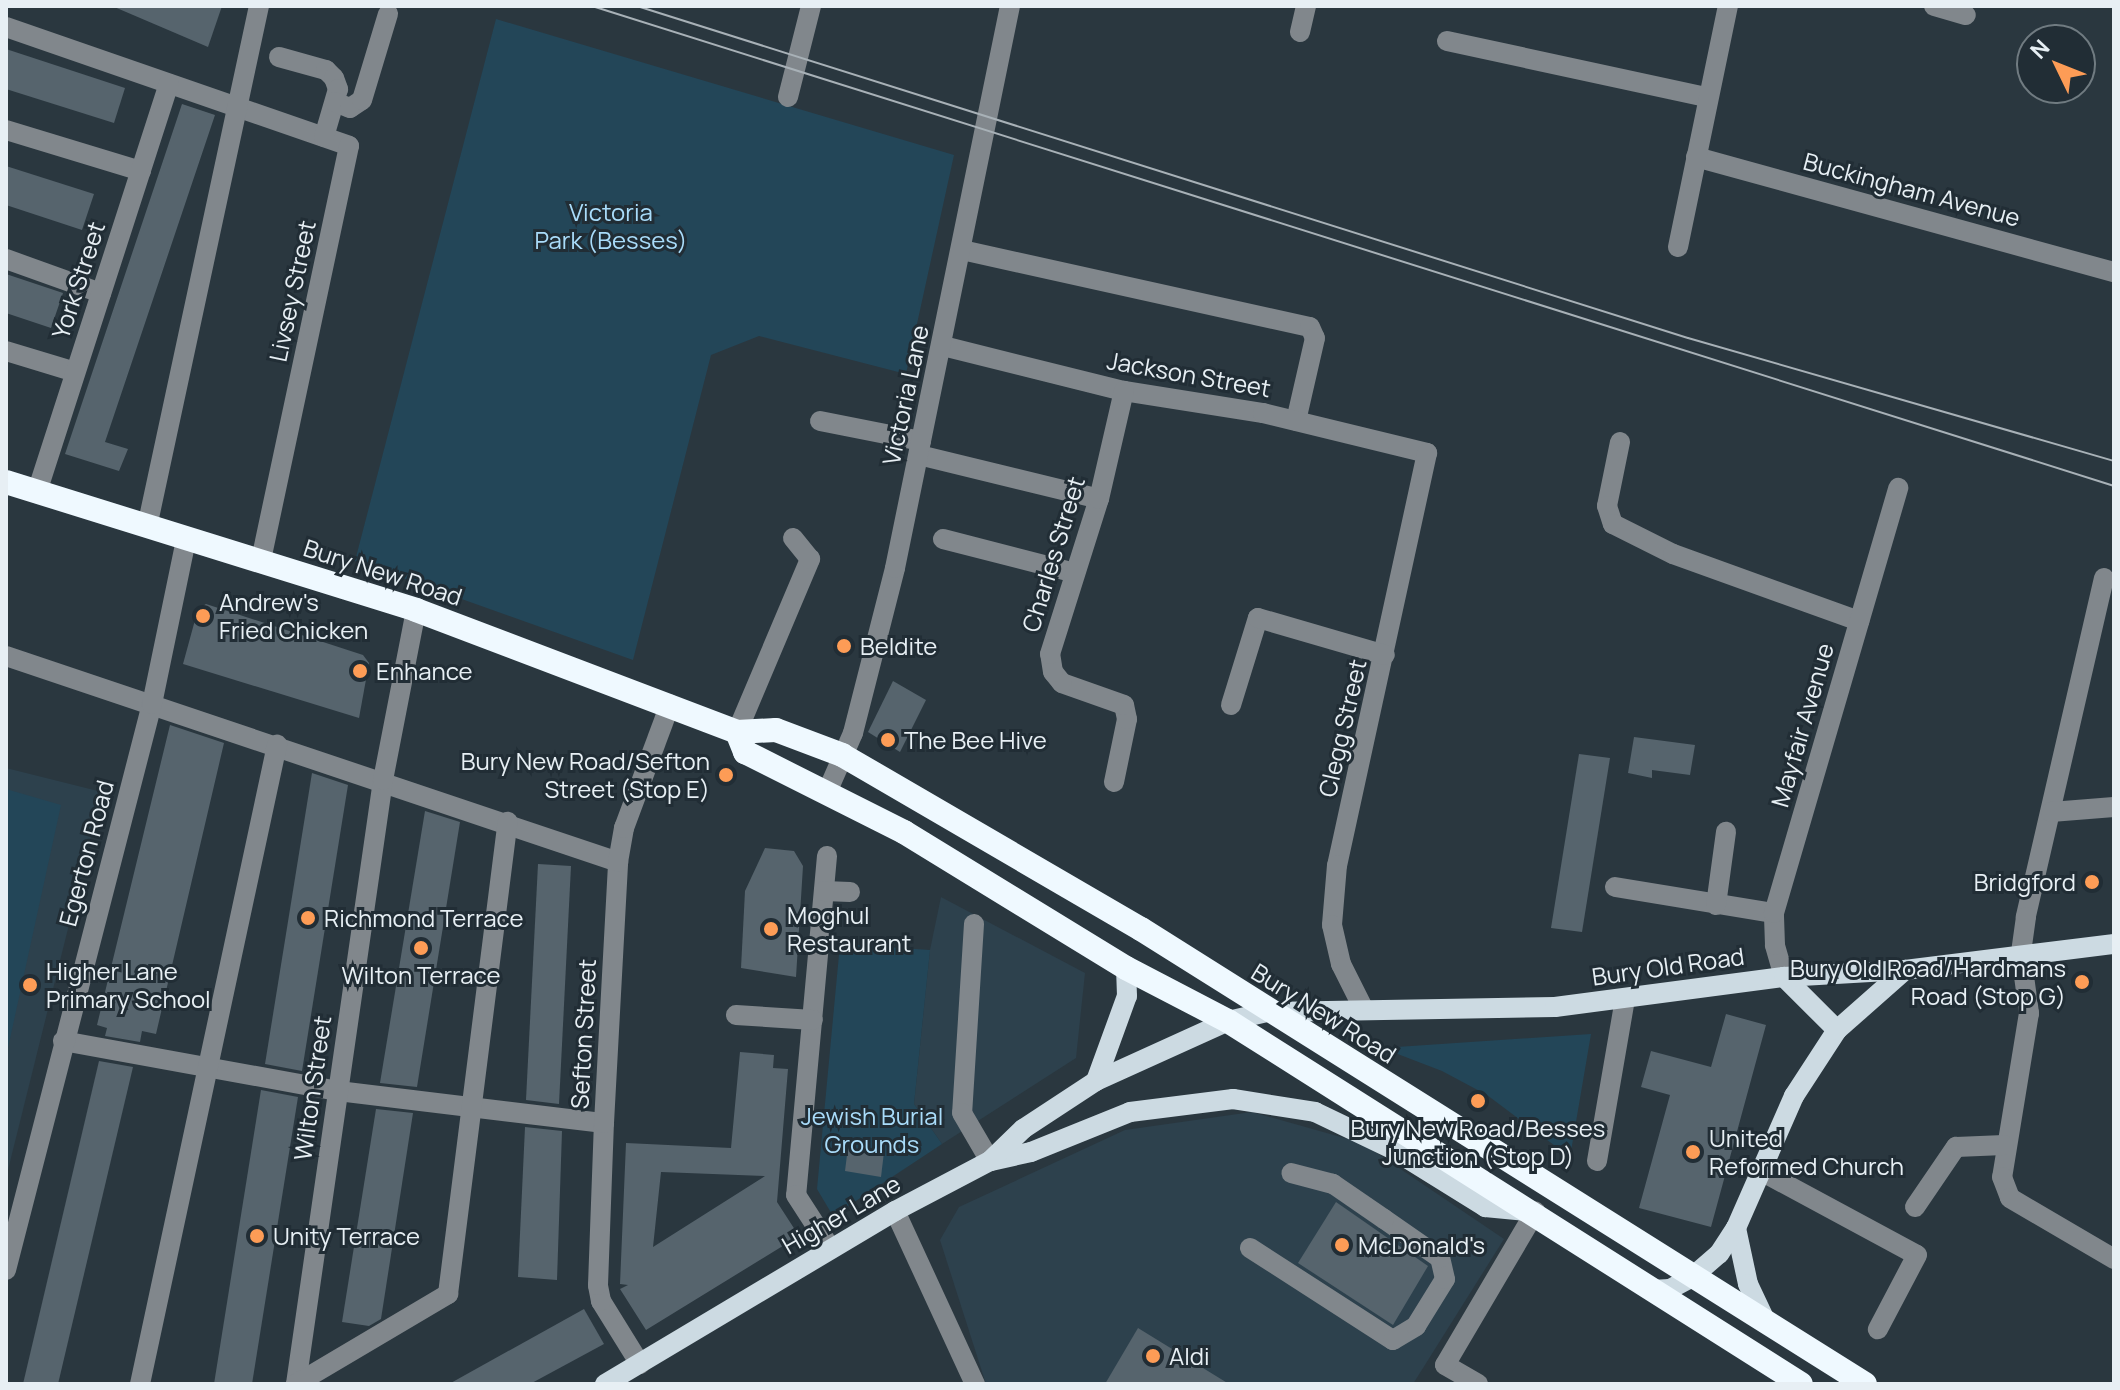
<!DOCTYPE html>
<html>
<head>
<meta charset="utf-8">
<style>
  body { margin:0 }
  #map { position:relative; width:2120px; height:1390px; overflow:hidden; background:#2a373f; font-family:Manrope,sans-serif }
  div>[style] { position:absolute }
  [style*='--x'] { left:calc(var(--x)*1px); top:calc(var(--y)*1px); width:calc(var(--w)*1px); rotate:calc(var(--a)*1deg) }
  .built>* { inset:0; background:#2d414d }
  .green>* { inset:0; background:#234658 }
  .building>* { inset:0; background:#56646d }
  .minor>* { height:20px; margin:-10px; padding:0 10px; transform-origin:10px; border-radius:10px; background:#81878c }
  .major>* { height:20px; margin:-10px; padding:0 10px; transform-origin:10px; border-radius:10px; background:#ccdae2 }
  .highway>* { height:24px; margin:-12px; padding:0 12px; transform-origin:12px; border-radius:12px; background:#eff9ff }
  .tram>* { height:2px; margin:-1px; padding:0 1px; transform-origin:1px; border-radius:1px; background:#a8b1b7 }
  .dots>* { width:22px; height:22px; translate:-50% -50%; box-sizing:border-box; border:4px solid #212d35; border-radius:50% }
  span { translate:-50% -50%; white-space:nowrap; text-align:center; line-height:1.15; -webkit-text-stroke:6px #212d35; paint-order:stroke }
  .street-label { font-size:24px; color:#e7eff4 }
  .park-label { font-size:24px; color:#a9dcfa }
  .poi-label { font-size:24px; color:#e7eff4 }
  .left { translate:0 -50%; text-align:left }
  .right { translate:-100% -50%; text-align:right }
  .frame { position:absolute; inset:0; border:8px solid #e7eff4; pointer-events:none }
  .north { position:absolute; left:2016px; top:24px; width:80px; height:80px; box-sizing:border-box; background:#212d35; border:2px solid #707b81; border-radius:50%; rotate:313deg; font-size:22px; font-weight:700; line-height:32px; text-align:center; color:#e7eff4 }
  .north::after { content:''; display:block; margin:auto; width:28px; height:36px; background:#fd9c56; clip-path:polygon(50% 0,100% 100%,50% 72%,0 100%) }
</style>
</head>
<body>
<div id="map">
  <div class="built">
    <div style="clip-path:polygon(6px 768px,102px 792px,6px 1178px)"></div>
    <div style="clip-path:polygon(941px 897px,1085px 973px,1076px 1058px,942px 1144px,914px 1104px,930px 950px)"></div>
    <div style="clip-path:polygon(1252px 1112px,1362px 1143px,1504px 1239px,1413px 1384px,986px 1384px,940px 1240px,959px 1207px,1125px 1130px)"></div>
  </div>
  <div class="green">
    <div style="clip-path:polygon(496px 19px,954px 155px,906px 374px,759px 336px,711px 355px,633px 660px,355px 561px)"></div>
    <div style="clip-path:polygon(6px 789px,61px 805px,6px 1057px)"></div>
    <div style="clip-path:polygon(840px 944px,930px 950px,914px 1104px,942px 1144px,833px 1216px,817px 1189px)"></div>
    <div style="clip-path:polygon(1591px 1034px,1570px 1157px,1487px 1095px,1442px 1071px,1382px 1048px)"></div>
  </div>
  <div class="building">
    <div style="clip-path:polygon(112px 6px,222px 6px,208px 47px)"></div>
    <div style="clip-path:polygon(6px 49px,125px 88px,114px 123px,6px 89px)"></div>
    <div style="clip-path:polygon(182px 104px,215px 115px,105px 442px,128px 449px,119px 471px,65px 454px)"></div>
    <div style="clip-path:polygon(6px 166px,94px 194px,82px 230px,6px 205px)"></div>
    <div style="clip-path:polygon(6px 274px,63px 293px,51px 328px,6px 313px)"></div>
    <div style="clip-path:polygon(206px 604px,363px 655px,369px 663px,359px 718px,183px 664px,198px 609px)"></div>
    <div style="clip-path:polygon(893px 681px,926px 700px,900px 752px,868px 732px)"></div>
    <div style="clip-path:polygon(170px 725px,224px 743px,156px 1034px,142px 1031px,140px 1042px,105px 1036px,107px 1028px,97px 1025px)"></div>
    <div style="clip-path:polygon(1634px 737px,1695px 745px,1690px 775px,1652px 770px,1652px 778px,1628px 773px)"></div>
    <div style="clip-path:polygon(1579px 754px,1610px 758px,1582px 932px,1551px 928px)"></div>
    <div style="clip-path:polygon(312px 773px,348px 785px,302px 1071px,265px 1064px)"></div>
    <div style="clip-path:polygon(425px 811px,460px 822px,417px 1087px,380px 1083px)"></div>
    <div style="clip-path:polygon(765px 848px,794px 851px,803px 866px,796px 977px,741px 968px,745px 891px)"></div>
    <div style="clip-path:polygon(538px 864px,571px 866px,559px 1104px,526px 1100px)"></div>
    <div style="clip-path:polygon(1726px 1014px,1766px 1025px,1711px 1227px,1639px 1208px,1670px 1095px,1641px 1087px,1651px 1051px,1711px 1067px)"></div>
    <div style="clip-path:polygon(evenodd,740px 1052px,774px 1055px,773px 1068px,788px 1069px,777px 1202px,799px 1236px,646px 1330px,620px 1289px,628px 1285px,620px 1284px,626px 1143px,731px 1148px,740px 1052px,661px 1172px,765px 1176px,653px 1247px,661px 1172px)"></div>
    <div style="clip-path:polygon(99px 1061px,133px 1067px,58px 1384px,23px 1384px)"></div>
    <div style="clip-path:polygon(261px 1090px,298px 1097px,252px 1384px,214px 1384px)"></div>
    <div style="clip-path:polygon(376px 1109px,413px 1113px,381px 1319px,369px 1326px,342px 1322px)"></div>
    <div style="clip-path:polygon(525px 1127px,562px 1131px,557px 1280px,518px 1277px)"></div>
    <div style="clip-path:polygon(848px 1147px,884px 1152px,881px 1177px,845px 1171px)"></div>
    <div style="clip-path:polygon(1336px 1202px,1428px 1266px,1393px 1325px,1298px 1263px)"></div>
    <div style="clip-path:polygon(584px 1309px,604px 1344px,530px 1384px,449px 1384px)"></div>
    <div style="clip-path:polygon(1138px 1328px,1229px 1384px,1105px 1384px)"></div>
  </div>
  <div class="minor">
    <div style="--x:1934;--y:6;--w:33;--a:16"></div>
    <div style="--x:6;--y:27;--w:363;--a:19.1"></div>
    <div style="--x:349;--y:146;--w:424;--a:102"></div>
    <div style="--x:1300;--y:32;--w:27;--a:-77"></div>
    <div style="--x:1447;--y:41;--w:266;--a:12.2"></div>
    <div style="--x:279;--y:57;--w:49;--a:15.5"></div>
    <div style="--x:326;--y:70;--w:11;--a:45"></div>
    <div style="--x:334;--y:78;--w:12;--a:70"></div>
    <div style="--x:338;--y:89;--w:50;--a:106.3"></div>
    <div style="--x:788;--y:97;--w:94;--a:-75.8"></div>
    <div style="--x:335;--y:102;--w:16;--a:22"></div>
    <div style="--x:350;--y:108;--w:14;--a:-34"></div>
    <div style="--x:362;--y:100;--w:90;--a:-73.2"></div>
    <div style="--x:6;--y:130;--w:141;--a:16.9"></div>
    <div style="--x:1696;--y:157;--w:434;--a:15.4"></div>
    <div style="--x:1678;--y:247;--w:246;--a:-78.3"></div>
    <div style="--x:962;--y:250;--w:356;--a:12.5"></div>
    <div style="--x:1310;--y:327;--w:12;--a:66"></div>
    <div style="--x:1315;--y:338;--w:85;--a:102.9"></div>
    <div style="--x:6;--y:259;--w:101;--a:19.7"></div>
    <div style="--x:943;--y:346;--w:187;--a:14"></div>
    <div style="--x:1124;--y:391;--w:141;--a:9"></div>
    <div style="--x:1263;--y:413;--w:169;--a:13.7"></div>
    <div style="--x:1427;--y:453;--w:422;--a:102.3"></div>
    <div style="--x:1337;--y:865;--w:60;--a:94.8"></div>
    <div style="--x:1332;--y:925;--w:40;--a:77"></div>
    <div style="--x:1341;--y:964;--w:51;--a:63.4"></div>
    <div style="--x:6;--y:351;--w:72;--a:16.9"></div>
    <div style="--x:820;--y:421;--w:103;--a:11.2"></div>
    <div style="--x:1620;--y:442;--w:65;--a:101.5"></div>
    <div style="--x:1607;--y:506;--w:19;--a:72"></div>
    <div style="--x:1613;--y:524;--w:67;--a:26.6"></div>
    <div style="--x:1673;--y:554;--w:198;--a:19.8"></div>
    <div style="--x:919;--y:455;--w:185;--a:13.7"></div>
    <div style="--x:37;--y:492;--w:429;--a:-72.1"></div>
    <div style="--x:147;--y:527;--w:533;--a:-77.87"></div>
    <div style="--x:943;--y:539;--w:136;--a:14.4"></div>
    <div style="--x:2104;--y:578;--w:348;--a:103"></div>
    <div style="--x:2026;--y:917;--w:37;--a:98"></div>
    <div style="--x:2021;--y:954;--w:60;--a:82.3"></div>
    <div style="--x:2029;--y:1013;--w:166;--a:99.3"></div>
    <div style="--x:2002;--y:1177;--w:22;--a:69"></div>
    <div style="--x:2010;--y:1198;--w:121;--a:30.4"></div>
    <div style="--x:6;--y:656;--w:646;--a:18.6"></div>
    <div style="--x:1231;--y:705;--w:91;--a:-72.8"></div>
    <div style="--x:1258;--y:618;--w:132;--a:16.2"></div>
    <div style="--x:737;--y:732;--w:188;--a:-67.1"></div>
    <div style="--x:810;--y:559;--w:27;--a:-129"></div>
    <div style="--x:1114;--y:782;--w:64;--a:-78.3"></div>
    <div style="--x:1127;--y:719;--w:14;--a:-102"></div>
    <div style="--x:1124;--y:705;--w:66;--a:-160.5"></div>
    <div style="--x:1062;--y:683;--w:14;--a:-129"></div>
    <div style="--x:1053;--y:672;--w:18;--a:-99"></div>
    <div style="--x:1050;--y:654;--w:163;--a:-72.5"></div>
    <div style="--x:1099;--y:499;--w:111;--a:-77"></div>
    <div style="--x:828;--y:790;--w:62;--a:-66.3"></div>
    <div style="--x:853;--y:733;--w:170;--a:-75.7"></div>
    <div style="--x:895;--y:568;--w:574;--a:-78.44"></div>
    <div style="--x:2051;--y:812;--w:63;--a:-4.5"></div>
    <div style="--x:827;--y:856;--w:340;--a:95.2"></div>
    <div style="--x:796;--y:1195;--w:64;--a:57.1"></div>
    <div style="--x:1615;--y:887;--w:161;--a:9.3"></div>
    <div style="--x:824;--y:891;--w:26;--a:2"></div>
    <div style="--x:1716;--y:905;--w:74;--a:-82.2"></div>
    <div style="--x:974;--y:924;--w:189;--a:93.6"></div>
    <div style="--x:962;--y:1113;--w:56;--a:59.7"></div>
    <div style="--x:1784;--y:977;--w:33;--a:-106"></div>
    <div style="--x:1775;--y:945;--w:32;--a:-92"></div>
    <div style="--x:1774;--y:913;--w:443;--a:-73.7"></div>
    <div style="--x:736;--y:1015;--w:77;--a:3.7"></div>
    <div style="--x:63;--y:1041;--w:280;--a:10.3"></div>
    <div style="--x:338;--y:1091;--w:268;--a:6.9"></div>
    <div style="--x:1597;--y:1161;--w:164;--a:-80.2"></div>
    <div style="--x:1759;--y:1170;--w:179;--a:28.3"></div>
    <div style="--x:1917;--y:1255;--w:84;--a:117.8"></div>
    <div style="--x:1915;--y:1207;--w:73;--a:-55.7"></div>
    <div style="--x:1956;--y:1147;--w:48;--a:-2.4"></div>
    <div style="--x:895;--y:1211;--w:191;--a:65.2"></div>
    <div style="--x:1250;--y:1248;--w:170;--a:32.8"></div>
    <div style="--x:1393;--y:1340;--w:27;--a:-31"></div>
    <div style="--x:1416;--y:1326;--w:55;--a:-58.3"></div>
    <div style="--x:1445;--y:1279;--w:22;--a:-103"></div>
    <div style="--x:1440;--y:1258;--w:68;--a:-145.1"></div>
    <div style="--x:1384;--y:1219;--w:62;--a:-145.5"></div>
    <div style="--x:1333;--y:1184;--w:43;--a:-165.3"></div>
    <div style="--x:6;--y:1270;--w:585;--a:-75.54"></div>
    <div style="--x:152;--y:704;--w:167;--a:-78.3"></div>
    <div style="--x:640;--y:1364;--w:74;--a:-121.8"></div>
    <div style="--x:601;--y:1301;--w:16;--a:-101"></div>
    <div style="--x:598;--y:1285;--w:162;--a:-87.9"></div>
    <div style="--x:604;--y:1123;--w:261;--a:-86.9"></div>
    <div style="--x:618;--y:862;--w:35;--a:-80"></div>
    <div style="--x:624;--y:828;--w:132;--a:-69.6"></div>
    <div style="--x:140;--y:1384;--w:654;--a:-77.9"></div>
    <div style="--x:296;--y:1384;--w:610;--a:-81.8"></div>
    <div style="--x:383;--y:780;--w:173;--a:-79"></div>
    <div style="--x:296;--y:1384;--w:177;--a:-30.6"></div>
    <div style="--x:448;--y:1294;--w:476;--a:-82.8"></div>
    <div style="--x:1478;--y:1384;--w:38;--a:-150"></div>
    <div style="--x:1445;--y:1365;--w:178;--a:-59.5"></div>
  </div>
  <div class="major">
    <div style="--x:1784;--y:977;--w:75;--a:45"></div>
    <div style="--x:1096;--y:1081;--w:90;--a:-70"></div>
    <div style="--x:1127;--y:996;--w:28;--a:-92"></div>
    <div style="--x:991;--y:1161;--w:41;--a:-12.7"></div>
    <div style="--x:1031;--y:1152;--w:107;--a:-22"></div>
    <div style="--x:1130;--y:1112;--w:104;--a:-7.2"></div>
    <div style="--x:1233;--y:1099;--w:83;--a:9"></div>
    <div style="--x:1315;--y:1112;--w:85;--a:25.7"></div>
    <div style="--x:1392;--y:1149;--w:110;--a:31.9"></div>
    <div style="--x:1485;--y:1207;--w:42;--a:5.4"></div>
    <div style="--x:1736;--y:1228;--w:57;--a:77.9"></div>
    <div style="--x:1748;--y:1284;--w:42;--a:64.7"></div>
    <div style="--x:1651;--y:1290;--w:19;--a:-3"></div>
    <div style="--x:1670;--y:1289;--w:24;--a:-28"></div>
    <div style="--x:1691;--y:1278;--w:37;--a:-41"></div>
    <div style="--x:1719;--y:1254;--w:31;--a:-57"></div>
    <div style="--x:1736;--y:1228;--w:144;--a:-66.3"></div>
    <div style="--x:1794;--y:1096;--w:79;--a:-56.9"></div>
    <div style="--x:1837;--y:1030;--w:91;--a:-41.4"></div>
    <div style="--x:605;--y:1384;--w:338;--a:-30.8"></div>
    <div style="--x:895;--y:1211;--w:107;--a:-27.8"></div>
    <div style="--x:990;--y:1161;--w:46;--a:-44.1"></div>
    <div style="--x:1023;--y:1129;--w:87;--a:-33.3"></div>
    <div style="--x:1096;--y:1081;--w:145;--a:-24.4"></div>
    <div style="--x:1228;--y:1021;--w:40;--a:-13"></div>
    <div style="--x:1267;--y:1012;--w:288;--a:-1"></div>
    <div style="--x:1555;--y:1007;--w:231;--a:-7.5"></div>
    <div style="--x:1784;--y:977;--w:121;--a:-3.3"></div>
    <div style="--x:1905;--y:970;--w:211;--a:-7.1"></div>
  </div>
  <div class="highway">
    <div style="--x:6;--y:482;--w:430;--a:17.3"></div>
    <div style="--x:416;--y:610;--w:343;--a:20.8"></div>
    <div style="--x:737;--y:732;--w:39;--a:-3"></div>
    <div style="--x:776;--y:730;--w:71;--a:20.7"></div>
    <div style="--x:842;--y:755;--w:346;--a:30.2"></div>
    <div style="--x:1141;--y:929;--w:855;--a:32.15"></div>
    <div style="--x:737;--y:732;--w:22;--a:68"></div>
    <div style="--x:745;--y:752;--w:178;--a:26.7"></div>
    <div style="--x:904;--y:832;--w:260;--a:31.5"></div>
    <div style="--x:1126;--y:968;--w:115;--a:27.5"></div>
    <div style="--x:1228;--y:1021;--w:678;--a:32.35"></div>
  </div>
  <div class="tram">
    <div style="--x:592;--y:6;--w:1596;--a:17.5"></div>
    <div style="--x:637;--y:6;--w:1102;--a:17.53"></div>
    <div style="--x:1688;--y:338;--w:443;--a:16.1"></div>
  </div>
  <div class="dots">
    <div style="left:203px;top:616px;background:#fd9c56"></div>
    <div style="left:844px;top:646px;background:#fd9c56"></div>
    <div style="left:360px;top:671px;background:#fd9c56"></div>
    <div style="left:888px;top:740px;background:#fd9c56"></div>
    <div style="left:726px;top:775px;background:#fd9c56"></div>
    <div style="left:2092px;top:882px;background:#fd9c56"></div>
    <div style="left:308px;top:918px;background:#fd9c56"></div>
    <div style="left:771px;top:929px;background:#fd9c56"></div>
    <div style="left:421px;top:948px;background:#fd9c56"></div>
    <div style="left:2082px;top:982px;background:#fd9c56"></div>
    <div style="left:30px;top:985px;background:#fd9c56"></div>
    <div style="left:1478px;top:1101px;background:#fd9c56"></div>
    <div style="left:1693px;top:1152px;background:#fd9c56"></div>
    <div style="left:257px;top:1236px;background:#fd9c56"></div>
    <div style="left:1342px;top:1245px;background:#fd9c56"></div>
    <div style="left:1153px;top:1356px;background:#fd9c56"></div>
  </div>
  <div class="street-label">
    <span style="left:1912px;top:189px;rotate:15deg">Buckingham Avenue</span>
    <span style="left:78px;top:280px;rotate:-72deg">York Street</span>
    <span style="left:292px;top:291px;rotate:-78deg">Livsey Street</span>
    <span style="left:1189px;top:374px;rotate:10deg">Jackson Street</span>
    <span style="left:905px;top:395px;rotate:-78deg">Victoria Lane</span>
    <span style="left:1053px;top:554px;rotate:-73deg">Charles Street</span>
    <span style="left:383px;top:572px;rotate:18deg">Bury New Road</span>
    <span style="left:1802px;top:725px;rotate:-74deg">Mayfair Avenue</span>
    <span style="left:1342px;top:728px;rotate:-77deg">Clegg Street</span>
    <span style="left:86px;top:853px;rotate:-75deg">Egerton Road</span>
    <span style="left:1668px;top:966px;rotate:-8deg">Bury Old Road</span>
    <span style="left:1324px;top:1013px;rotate:32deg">Bury New Road</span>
    <span style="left:583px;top:1034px;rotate:-87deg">Sefton Street</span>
    <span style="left:312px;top:1088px;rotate:-82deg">Wilton Street</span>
    <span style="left:841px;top:1214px;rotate:-30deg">Higher Lane</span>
  </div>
  <div class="park-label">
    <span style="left:611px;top:226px">Victoria<br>Park (Besses)</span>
    <span style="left:872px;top:1130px">Jewish Burial<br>Grounds</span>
  </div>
  <div class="poi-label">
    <span class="left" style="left:219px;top:616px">Andrew's<br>Fried Chicken</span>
    <span class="left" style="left:860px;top:646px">Beldite</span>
    <span class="left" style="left:376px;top:671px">Enhance</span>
    <span class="left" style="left:904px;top:740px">The Bee Hive</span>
    <span class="right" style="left:710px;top:775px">Bury New Road/Sefton<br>Street (Stop E)</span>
    <span class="right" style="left:2076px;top:882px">Bridgford</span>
    <span class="left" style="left:787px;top:929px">Moghul<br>Restaurant</span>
    <span class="left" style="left:324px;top:918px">Richmond Terrace</span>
    <span class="right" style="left:2066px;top:982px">Bury Old Road/Hardmans<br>Road (Stop G)</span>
    <span class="left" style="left:46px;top:985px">Higher Lane<br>Primary School</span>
    <span style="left:421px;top:975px">Wilton Terrace</span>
    <span style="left:1478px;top:1142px">Bury New Road/Besses<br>Junction (Stop D)</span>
    <span class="left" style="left:1709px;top:1152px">United<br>Reformed Church</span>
    <span class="left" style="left:273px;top:1236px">Unity Terrace</span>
    <span class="left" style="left:1358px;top:1245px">McDonald's</span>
    <span class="left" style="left:1169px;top:1356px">Aldi</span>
  </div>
  <div class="frame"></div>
  <div class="north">N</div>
</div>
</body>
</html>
